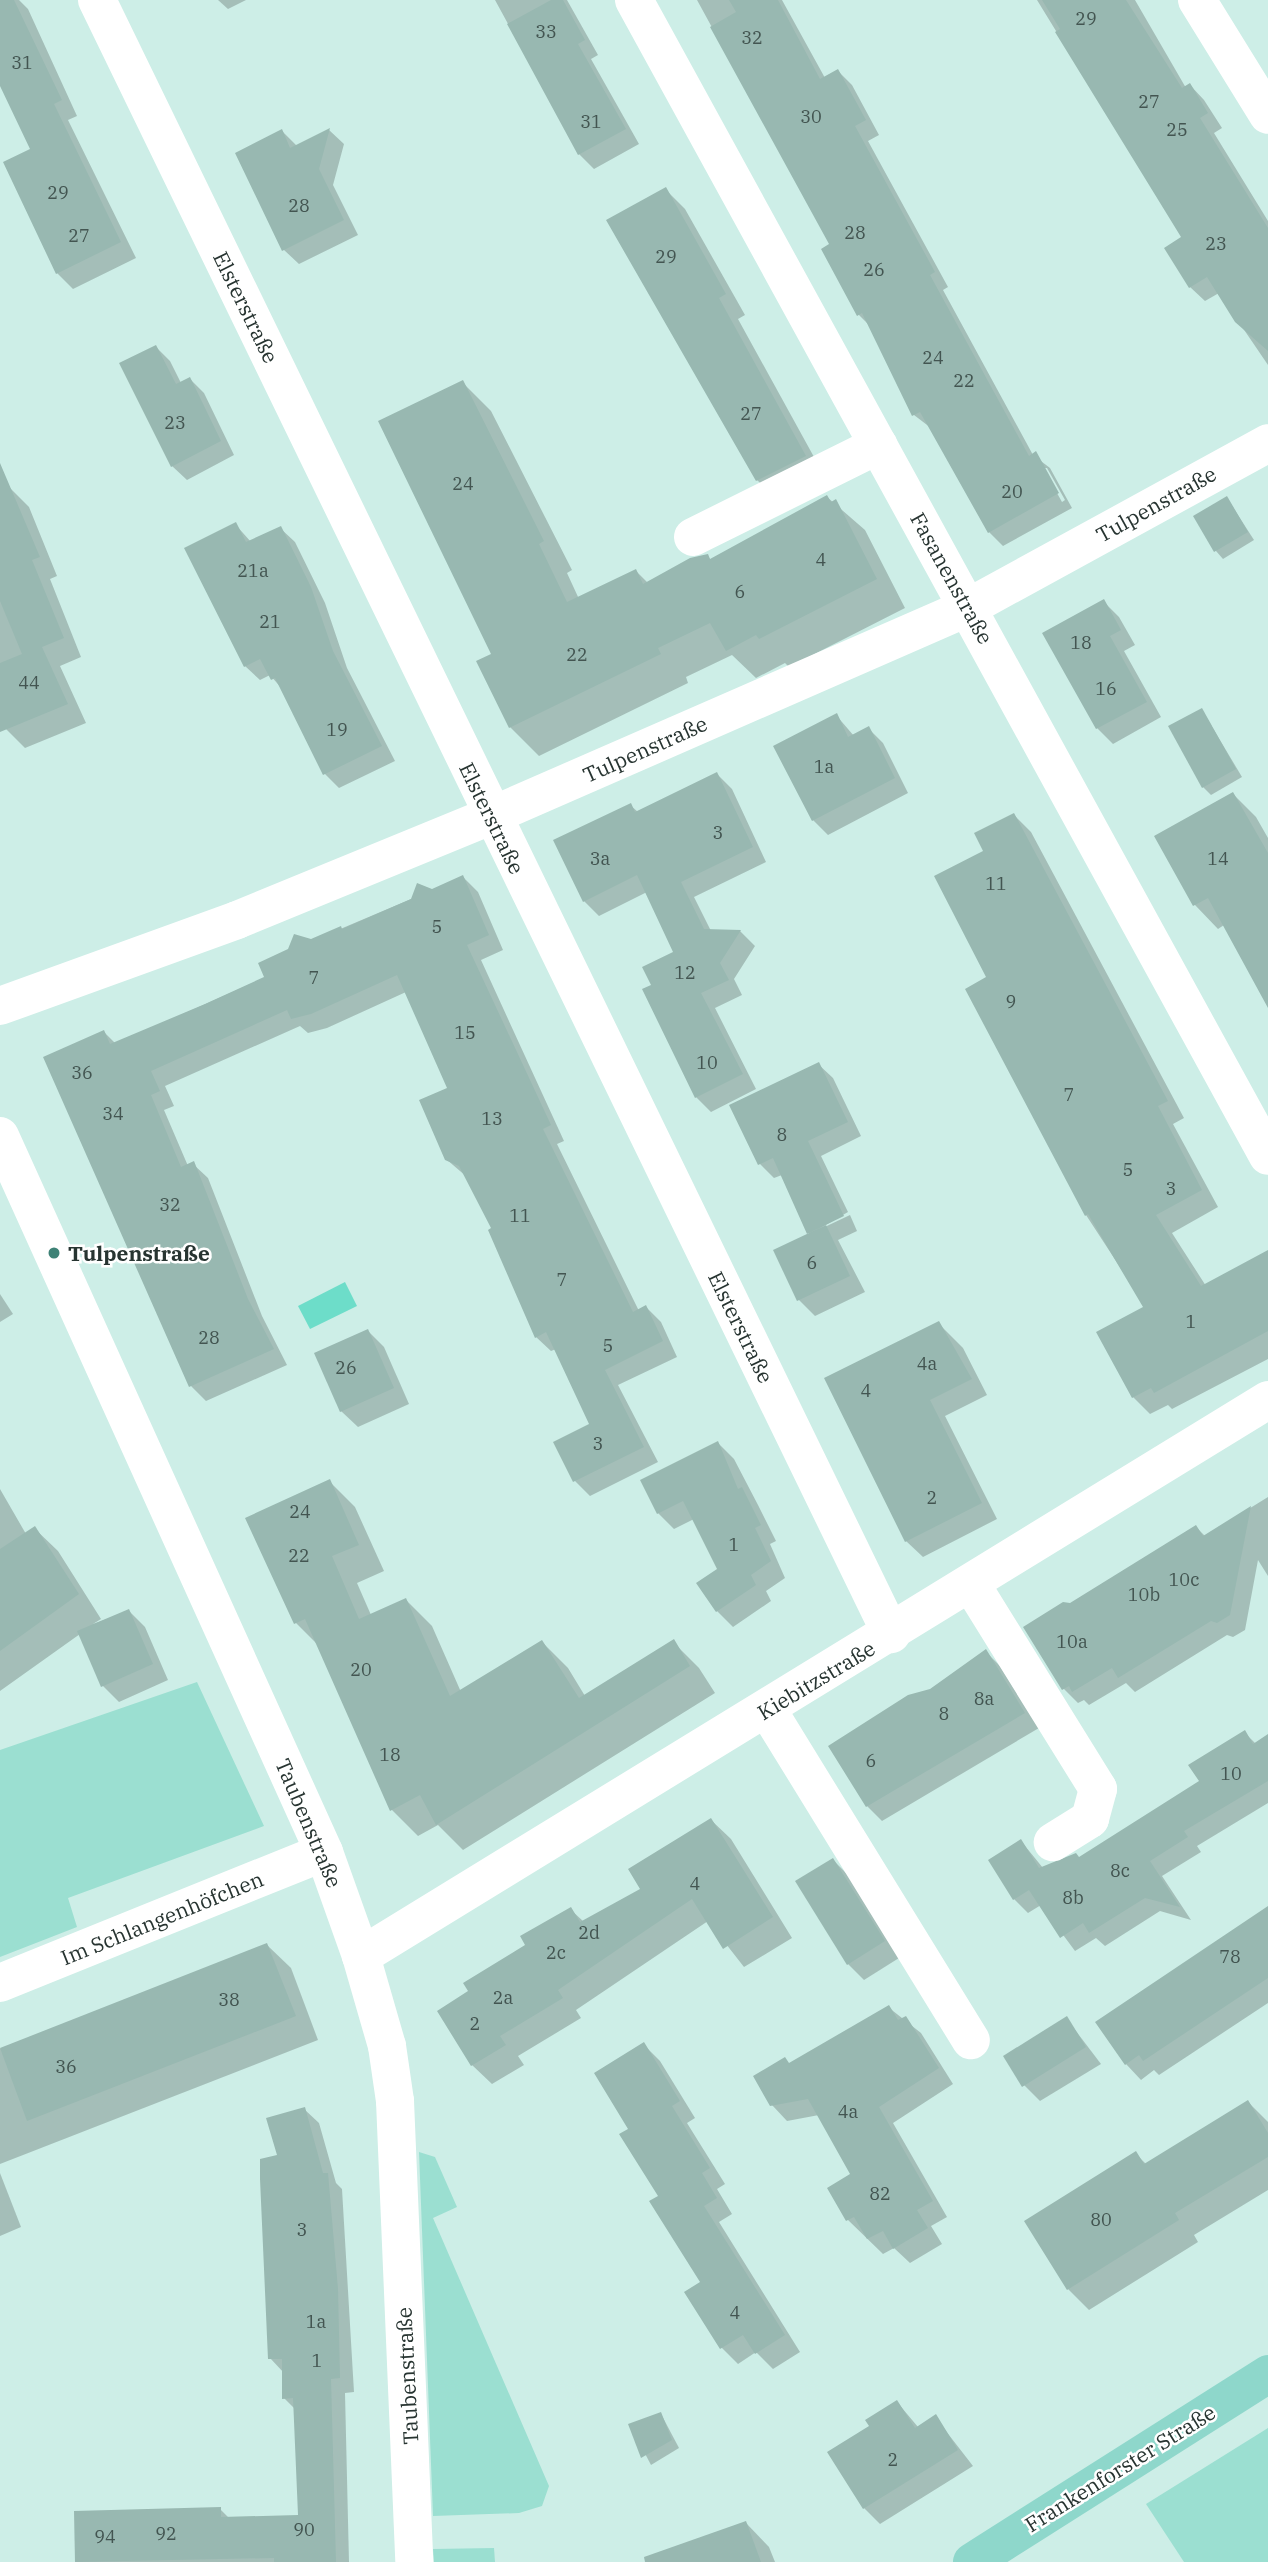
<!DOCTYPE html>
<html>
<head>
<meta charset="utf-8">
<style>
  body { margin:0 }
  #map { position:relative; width:1268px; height:2562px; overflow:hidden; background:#cdeee7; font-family:"IBM Plex Serif",serif }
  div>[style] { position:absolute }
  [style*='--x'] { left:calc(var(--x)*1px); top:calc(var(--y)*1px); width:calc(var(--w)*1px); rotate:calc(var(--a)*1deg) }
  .green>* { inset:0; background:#9bdfd1 }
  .water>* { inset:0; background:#6dddc9 }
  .shadow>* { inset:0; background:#0003 }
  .building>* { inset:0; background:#98b8b1 }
  .minor>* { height:38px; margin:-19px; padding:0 19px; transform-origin:19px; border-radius:19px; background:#fff }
  .major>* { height:38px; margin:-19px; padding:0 19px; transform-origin:19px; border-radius:19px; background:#8ed7cb }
  .dots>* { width:19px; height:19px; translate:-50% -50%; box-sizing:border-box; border:4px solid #fff; border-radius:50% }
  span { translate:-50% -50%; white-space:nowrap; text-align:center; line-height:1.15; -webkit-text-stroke:5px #fff; paint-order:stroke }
  .number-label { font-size:18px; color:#435551 }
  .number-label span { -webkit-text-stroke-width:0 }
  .street-label { font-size:21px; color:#273431 }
  .poi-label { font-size:21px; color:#273431; font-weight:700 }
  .left { translate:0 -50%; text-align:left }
</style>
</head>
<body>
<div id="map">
  <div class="green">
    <div style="clip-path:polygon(197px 1682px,264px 1826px,68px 1898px,77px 1927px,0 1957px,0 1750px)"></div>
    <div style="clip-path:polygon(419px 2152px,435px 2157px,457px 2207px,433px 2218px,549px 2486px,542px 2506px,519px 2513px,433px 2516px)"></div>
    <div style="clip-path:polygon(1268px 2428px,1268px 2562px,1184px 2562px,1146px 2504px)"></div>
    <div style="clip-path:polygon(494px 2548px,495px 2562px,434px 2562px,433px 2549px)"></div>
  </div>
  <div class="water">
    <div style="clip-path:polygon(345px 1282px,357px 1306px,310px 1329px,298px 1306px)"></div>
  </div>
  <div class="shadow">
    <div style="clip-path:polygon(0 0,19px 0,28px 9px,77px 116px,68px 120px,136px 258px,73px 289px,57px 273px,33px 149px,0 82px)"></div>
    <div style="clip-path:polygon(218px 0,246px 0,228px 9px)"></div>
    <div style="clip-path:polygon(495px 0,567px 0,598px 55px,591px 59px,639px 144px,594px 169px,579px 154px)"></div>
    <div style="clip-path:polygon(evenodd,697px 0,782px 0,825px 78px,838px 71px,852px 85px,879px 135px,868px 141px,948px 287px,943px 290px,1033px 455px,1050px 468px,1072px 508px,1003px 546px,989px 532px,931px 428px,914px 415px,870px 326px,859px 315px,831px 245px,697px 0,1043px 468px,1047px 468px,1065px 500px,1062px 502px,1043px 468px)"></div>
    <div style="clip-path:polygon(1037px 0,1135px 0,1186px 88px,1190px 85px,1204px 100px,1222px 128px,1214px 133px,1268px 221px,1268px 365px,1219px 293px,1205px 301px,1190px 287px,1183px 238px)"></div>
    <div style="clip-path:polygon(329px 130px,344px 144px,333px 185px,358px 235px,299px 264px,284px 250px,282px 131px,297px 146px)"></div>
    <div style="clip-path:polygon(665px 189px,685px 209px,745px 315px,738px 319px,825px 477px,778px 500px,757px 480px)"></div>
    <div style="clip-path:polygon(156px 347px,170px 361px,181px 383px,190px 379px,204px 393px,234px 455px,187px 480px,172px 466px)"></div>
    <div style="clip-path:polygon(462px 382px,491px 411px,572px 570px,567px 573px,579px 599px,636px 571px,648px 583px,707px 556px,711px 560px,827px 497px,865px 530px,905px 608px,789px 667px,785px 663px,756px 678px,732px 655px,686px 677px,688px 683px,539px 756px,510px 727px,493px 655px)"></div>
    <div style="clip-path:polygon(10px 488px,29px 507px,57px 576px,50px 579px,81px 657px,60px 666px,86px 723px,25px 748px,6px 729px,0 715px,0 493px)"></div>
    <div style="clip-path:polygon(1227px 498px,1254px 540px,1223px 559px,1216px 551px)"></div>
    <div style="clip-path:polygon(235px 524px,251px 542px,280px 528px,295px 542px,325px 603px,347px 668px,395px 761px,339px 788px,325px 774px,283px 690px,270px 675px,260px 680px,245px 666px)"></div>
    <div style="clip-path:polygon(1104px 602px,1119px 617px,1135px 645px,1124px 651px,1161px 717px,1113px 744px,1097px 728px)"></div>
    <div style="clip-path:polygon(1202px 710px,1242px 777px,1211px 795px,1203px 787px)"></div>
    <div style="clip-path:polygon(836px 715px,854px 736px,868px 728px,883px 743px,908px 793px,828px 835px,813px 820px)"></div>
    <div style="clip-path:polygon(717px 774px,732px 789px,766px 862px,694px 897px,711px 931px,740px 931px,755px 946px,734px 979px,742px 995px,715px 1008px,756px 1089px,711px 1112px,696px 1097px,653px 985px,675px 952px,647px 892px,599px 916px,584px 901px,630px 805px,638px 812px)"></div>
    <div style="clip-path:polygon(1233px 794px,1256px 817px,1268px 838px,1268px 1005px,1224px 925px,1218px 929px,1195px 905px,1157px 837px)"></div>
    <div style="clip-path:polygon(1014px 815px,1031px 832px,1184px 1118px,1173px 1124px,1218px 1207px,1172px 1233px,1206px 1286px,1268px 1259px,1268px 1359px,1172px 1409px,1168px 1405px,1150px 1414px,1133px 1397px,1146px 1307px,1086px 1215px,967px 989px,989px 977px,985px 852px)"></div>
    <div style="clip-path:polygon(463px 877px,478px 892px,503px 950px,481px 960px,564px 1141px,557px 1144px,639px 1311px,646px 1307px,661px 1322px,677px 1357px,618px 1385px,658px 1462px,590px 1496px,575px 1481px,591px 1424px,556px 1349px,551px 1351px,536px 1337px,494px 1229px,467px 1177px,446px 1159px,450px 1089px,406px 992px,327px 1028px,308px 1033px,300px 1026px,165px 1086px,174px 1106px,164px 1110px,188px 1166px,193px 1164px,208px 1178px,262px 1316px,287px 1365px,206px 1401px,191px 1386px,104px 1032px,116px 1044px,266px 977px,312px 941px)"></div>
    <div style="clip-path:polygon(818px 1064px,833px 1078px,861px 1136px,821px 1156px,848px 1212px,812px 1233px,850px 1215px,857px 1231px,838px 1240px,865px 1292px,815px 1316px,799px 1300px,810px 1235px,782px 1175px,774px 1178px,760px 1164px)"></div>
    <div style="clip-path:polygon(0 1294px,13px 1314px,0 1322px)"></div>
    <div style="clip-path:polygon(938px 1323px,963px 1348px,987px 1395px,945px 1416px,997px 1519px,923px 1557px,906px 1541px)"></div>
    <div style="clip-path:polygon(368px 1331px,384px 1347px,409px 1404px,358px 1427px,341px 1411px)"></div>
    <div style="clip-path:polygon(718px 1443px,734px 1459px,758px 1505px,776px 1541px,770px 1544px,785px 1578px,766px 1591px,771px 1601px,733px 1627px,717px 1611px,719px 1570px,694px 1519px,674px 1529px,658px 1513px)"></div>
    <div style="clip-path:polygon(329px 1481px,355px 1507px,384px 1571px,357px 1583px,371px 1615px,406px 1600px,432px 1626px,461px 1692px,542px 1642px,568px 1668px,585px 1696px,673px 1642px,699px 1668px,715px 1693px,463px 1850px,438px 1825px,418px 1836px,392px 1810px,319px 1646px,296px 1623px)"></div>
    <div style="clip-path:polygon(0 1489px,26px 1534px,34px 1528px,58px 1551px,101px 1619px,93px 1624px,129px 1611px,145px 1627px,168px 1680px,119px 1702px,103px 1686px,80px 1634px,0 1691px)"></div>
    <div style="clip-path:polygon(1268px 1497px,1268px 1576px,1258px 1560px,1245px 1630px,1233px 1637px,1227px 1635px,1135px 1692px,1126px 1683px,1089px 1705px,1084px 1700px,1078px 1703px,1064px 1689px,1070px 1605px,1196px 1527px,1205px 1536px)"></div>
    <div style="clip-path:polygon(985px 1651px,1000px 1666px,1039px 1728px,882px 1821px,867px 1806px,931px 1691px)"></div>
    <div style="clip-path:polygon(1244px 1732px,1256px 1744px,1268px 1736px,1268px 1803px,1197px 1846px,1201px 1852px,1162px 1876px,1191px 1920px,1160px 1911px,1105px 1946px,1096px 1938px,1075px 1951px,1041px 1905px,1028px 1913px,1014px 1899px,1021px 1841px,1043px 1868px,1079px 1859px,1201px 1782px)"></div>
    <div style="clip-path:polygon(711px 1820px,731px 1839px,792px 1938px,744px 1967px,708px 1921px,576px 2010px,581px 2018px,518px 2056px,524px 2065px,492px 2084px,472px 2065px,471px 1992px,570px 1909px,584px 1922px,643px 1890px)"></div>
    <div style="clip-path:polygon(833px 1860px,849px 1876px,899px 1958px,864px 1980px,848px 1964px)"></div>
    <div style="clip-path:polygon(1268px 1917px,1268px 2003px,1159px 2075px,1154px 2070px,1141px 2080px,1126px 2064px)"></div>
    <div style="clip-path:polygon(267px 1945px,291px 1968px,318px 2040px,0 2164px,0 2049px)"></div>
    <div style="clip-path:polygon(888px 2007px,921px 2033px,953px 2084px,893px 2123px,947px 2217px,931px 2226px,942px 2244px,910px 2263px,894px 2248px,883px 2254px,848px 2220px,830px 2188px,852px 2175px,819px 2115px,787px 2121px,772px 2105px,789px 2064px)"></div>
    <div style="clip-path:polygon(1066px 2018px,1101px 2064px,1040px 2101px,1024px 2085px)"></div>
    <div style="clip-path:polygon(644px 2045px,660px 2061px,695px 2118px,687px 2123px,725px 2184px,717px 2189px,732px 2214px,719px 2222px,800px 2352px,773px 2369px,756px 2352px,738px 2364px,722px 2348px,686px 2292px,702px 2282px,630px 2130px)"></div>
    <div style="clip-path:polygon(1248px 2102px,1268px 2122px,1268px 2190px,1194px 2235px,1198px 2242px,1089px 2310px,1068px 2289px,1135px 2153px,1146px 2164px)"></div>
    <div style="clip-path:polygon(304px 2109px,319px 2123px,336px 2183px,342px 2189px,354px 2392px,345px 2393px,349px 2562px,77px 2562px,76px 2513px,220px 2509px,229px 2518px,300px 2516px,295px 2409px,284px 2398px,284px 2373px,270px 2358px,279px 2156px)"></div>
    <div style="clip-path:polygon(0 2173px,21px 2227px,0 2236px)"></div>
    <div style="clip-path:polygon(897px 2402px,918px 2427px,935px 2417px,973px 2466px,880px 2524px,864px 2508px)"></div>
    <div style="clip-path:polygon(661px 2414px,679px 2448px,651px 2465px,630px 2425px)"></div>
    <div style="clip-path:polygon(746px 2523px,769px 2547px,775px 2562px,654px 2562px)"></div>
  </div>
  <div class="building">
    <div style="clip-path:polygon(0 0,14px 0,62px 100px,54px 104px,121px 242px,56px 274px,3px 162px,30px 149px,0 86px)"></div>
    <div style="clip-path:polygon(551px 0,563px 0,585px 40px,578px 44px,626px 129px,578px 155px,507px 24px)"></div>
    <div style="clip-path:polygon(729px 0,778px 0,820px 79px,838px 69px,866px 120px,855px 126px,935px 272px,930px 275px,1029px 456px,1036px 451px,1059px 493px,988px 533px,920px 412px,912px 416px,862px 313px,857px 316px,821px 249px,829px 244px,710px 27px,736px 12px)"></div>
    <div style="clip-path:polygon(1042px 0,1126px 0,1182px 88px,1190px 83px,1208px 113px,1200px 118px,1268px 228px,1268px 351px,1235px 322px,1207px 277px,1189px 288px,1164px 248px,1181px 237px,1055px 32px,1060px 29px)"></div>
    <div style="clip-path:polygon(330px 128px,319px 169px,344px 220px,282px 251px,235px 153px,282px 129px,290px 148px)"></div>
    <div style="clip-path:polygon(666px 187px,726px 294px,719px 298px,806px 456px,756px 481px,606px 220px)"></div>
    <div style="clip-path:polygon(156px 345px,176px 384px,190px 377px,221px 441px,171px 467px,119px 363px)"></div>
    <div style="clip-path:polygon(463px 380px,544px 541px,539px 544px,567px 602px,636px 569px,643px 584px,690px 558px,708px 554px,710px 559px,827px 495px,831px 502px,836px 499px,877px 579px,759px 639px,756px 635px,726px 651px,710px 623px,658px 648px,661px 654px,509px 728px,476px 661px,491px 654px,378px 421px)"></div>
    <div style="clip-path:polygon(0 463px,40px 557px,32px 560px,64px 638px,42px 647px,68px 704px,0 732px,0 663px,22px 654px,0 601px)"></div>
    <div style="clip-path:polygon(1227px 496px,1248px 532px,1214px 552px,1193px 516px)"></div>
    <div style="clip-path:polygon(236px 522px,246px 542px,281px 526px,311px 587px,333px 651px,382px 746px,323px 775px,275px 678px,271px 680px,260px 659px,244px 667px,184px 548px)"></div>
    <div style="clip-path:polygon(1104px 599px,1121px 630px,1110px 636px,1147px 702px,1096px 729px,1042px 633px)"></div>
    <div style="clip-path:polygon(1202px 708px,1236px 769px,1202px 788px,1168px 726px)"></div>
    <div style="clip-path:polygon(837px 713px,848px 737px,869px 726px,895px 778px,812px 821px,773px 746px)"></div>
    <div style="clip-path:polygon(717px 772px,753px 847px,681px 882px,704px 929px,741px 930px,720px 963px,729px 980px,701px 993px,743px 1074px,695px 1098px,642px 989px,651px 985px,642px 967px,673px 952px,637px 875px,583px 902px,553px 840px,631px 803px,635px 812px)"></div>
    <div style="clip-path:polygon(1233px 792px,1268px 853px,1268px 1008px,1208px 898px,1193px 906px,1154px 836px)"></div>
    <div style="clip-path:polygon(1014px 813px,1168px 1101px,1158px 1106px,1202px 1190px,1156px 1215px,1201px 1286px,1268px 1250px,1268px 1331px,1154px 1393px,1151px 1388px,1132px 1398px,1096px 1332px,1143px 1307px,1088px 1214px,1085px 1216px,965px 989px,986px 977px,934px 876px,983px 851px,974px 833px)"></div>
    <div style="clip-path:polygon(463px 875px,489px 935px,467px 945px,551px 1125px,543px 1129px,633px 1312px,646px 1305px,663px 1341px,605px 1370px,644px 1447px,573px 1482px,553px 1442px,589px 1424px,546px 1332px,535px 1338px,488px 1230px,491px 1228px,459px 1166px,445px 1160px,419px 1100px,447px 1088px,397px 975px,311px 1014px,291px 1019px,287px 1010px,151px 1071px,160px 1091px,151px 1095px,181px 1167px,194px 1161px,248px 1299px,274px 1349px,189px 1387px,43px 1057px,104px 1030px,110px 1044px,205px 1004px,264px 977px,258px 963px,288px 949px,294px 934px,311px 939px,341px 926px,342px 929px,411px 899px,417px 883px,432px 889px)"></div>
    <div style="clip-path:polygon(819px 1062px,848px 1122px,808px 1141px,844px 1216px,807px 1234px,773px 1158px,758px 1165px,729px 1105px)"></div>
    <div style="clip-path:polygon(826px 1225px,850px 1276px,797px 1301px,773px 1250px)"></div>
    <div style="clip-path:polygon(939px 1321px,972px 1379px,930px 1400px,982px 1503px,905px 1542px,824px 1378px)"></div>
    <div style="clip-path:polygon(368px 1329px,394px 1388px,340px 1412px,314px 1353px)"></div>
    <div style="clip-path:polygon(718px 1441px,738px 1489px,742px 1487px,761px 1525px,755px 1528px,771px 1561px,751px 1575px,756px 1585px,716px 1612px,696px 1583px,717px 1569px,683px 1501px,657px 1514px,640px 1480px)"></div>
    <div style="clip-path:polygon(330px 1479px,359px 1545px,332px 1556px,359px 1619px,406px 1598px,450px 1696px,542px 1640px,579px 1698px,674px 1639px,690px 1666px,436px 1825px,420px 1795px,390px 1811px,305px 1619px,294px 1624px,245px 1518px)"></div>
    <div style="clip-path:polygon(1251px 1506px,1230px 1615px,1217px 1623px,1211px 1621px,1118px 1678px,1112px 1668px,1072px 1692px,1069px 1686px,1062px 1690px,1023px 1627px,1063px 1602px,1070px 1603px,1196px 1525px,1203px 1536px)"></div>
    <div style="clip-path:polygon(35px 1526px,79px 1594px,0 1651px,0 1549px)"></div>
    <div style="clip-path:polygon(129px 1609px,153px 1664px,101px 1687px,77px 1631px)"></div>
    <div style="clip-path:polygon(986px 1649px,1025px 1713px,866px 1807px,828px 1746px,908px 1695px,930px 1689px)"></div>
    <div style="clip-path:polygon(1245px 1730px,1253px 1744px,1268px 1734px,1268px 1781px,1184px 1831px,1188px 1837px,1150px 1861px,1180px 1907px,1145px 1898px,1089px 1933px,1083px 1923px,1060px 1938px,1029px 1890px,1013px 1900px,988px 1860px,1021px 1839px,1039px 1868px,1076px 1853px,1079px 1857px,1199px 1781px,1188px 1765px)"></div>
    <div style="clip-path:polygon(711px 1818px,773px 1917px,723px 1949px,692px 1899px,558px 1990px,563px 1998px,500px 2036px,506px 2045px,471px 2066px,437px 2011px,468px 1991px,463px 1983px,525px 1945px,520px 1936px,571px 1907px,580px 1922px,640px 1889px,628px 1869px)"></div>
    <div style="clip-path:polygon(833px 1858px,885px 1941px,847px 1965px,795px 1881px)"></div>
    <div style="clip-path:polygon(1268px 1906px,1268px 1978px,1143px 2061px,1139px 2055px,1125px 2065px,1095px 2022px)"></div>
    <div style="clip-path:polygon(267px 1943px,296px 2016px,27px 2121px,0 2048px)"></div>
    <div style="clip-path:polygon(889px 2005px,898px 2020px,906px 2016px,939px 2068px,879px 2107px,933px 2201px,917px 2210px,928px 2228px,893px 2249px,883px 2231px,867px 2239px,854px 2217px,846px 2221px,827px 2188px,850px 2174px,808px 2099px,770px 2106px,753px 2076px,785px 2057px,789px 2063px)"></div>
    <div style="clip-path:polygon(1067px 2016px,1086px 2047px,1022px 2087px,1003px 2056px)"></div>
    <div style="clip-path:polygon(644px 2042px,680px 2101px,672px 2106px,710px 2168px,702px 2173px,717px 2198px,704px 2206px,785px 2335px,755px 2354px,743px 2335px,720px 2349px,684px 2292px,700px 2282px,649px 2201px,658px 2196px,619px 2134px,628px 2129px,594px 2073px)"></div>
    <div style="clip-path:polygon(1248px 2100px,1268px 2133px,1268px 2157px,1175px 2213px,1179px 2220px,1067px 2290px,1024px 2221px,1136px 2151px,1144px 2164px)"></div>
    <div style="clip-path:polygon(305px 2107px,323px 2173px,328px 2173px,338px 2289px,340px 2378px,331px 2379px,336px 2562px,274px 2562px,274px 2558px,75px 2562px,74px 2511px,221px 2507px,221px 2517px,298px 2515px,293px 2398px,282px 2399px,282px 2359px,268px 2359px,260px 2179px,260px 2159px,277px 2155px,266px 2118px)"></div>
    <div style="clip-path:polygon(897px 2400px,915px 2428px,936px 2414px,958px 2450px,863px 2509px,827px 2452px,869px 2426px,865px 2420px)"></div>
    <div style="clip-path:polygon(661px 2412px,672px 2440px,641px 2458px,628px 2424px)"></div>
    <div style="clip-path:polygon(746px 2521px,761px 2562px,645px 2562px,644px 2557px)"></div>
  </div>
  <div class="minor">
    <div style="--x:97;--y:0;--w:1817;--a:64.08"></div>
    <div style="--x:634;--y:0;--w:1318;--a:61.26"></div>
    <div style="--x:1197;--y:0;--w:135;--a:58.3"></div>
    <div style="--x:693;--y:537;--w:207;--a:-26.4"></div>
    <div style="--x:0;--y:1006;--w:252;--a:-19.9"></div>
    <div style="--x:237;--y:920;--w:274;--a:-22.3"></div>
    <div style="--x:491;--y:816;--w:522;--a:-23.62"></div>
    <div style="--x:969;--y:607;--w:341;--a:-28.7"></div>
    <div style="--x:0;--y:1136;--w:786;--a:65.65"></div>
    <div style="--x:324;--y:1852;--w:110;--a:70.4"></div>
    <div style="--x:361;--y:1956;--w:94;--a:73.9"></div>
    <div style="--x:387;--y:2046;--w:56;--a:81.7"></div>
    <div style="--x:395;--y:2101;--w:461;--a:87.6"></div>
    <div style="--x:971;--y:1584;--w:241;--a:58.2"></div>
    <div style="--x:1098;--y:1789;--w:31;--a:105"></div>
    <div style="--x:1090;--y:1819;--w:44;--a:148.1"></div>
    <div style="--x:767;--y:1709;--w:389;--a:58.4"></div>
    <div style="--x:361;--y:1956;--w:1064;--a:-31.51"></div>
    <div style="--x:0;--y:1983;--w:349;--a:-22"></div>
  </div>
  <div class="major">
    <div style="--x:972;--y:2562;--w:351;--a:-32.4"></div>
  </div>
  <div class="dots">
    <div style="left:54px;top:1253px;background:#3e8276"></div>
  </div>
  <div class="number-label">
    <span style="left:1086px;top:19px">29</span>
    <span style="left:546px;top:32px">33</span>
    <span style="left:752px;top:38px">32</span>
    <span style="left:22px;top:63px">31</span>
    <span style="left:1149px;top:102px">27</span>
    <span style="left:811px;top:117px">30</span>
    <span style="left:591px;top:122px">31</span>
    <span style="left:1177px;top:130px">25</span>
    <span style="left:58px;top:193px">29</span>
    <span style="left:299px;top:206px">28</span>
    <span style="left:855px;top:233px">28</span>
    <span style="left:79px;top:236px">27</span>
    <span style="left:1216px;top:244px">23</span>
    <span style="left:666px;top:257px">29</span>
    <span style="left:874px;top:270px">26</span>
    <span style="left:933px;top:358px">24</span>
    <span style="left:964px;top:381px">22</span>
    <span style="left:751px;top:414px">27</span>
    <span style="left:175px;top:423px">23</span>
    <span style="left:463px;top:484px">24</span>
    <span style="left:1012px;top:492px">20</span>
    <span style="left:821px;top:560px">4</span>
    <span style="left:253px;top:571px">21a</span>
    <span style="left:740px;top:592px">6</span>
    <span style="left:270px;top:622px">21</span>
    <span style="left:1081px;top:643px">18</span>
    <span style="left:577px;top:655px">22</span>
    <span style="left:29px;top:683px">44</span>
    <span style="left:1106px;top:689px">16</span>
    <span style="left:337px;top:730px">19</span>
    <span style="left:824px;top:767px">1a</span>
    <span style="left:718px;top:833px">3</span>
    <span style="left:600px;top:859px">3a</span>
    <span style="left:1218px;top:859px">14</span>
    <span style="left:996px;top:884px">11</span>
    <span style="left:437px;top:927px">5</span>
    <span style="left:685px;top:973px">12</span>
    <span style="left:314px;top:978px">7</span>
    <span style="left:1011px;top:1002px">9</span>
    <span style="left:465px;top:1033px">15</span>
    <span style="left:707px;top:1063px">10</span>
    <span style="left:82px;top:1073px">36</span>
    <span style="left:1069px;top:1095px">7</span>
    <span style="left:113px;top:1114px">34</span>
    <span style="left:492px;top:1119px">13</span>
    <span style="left:782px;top:1135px">8</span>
    <span style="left:1128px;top:1170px">5</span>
    <span style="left:1171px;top:1189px">3</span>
    <span style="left:170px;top:1205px">32</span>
    <span style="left:520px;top:1216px">11</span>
    <span style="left:812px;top:1263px">6</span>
    <span style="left:562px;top:1280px">7</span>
    <span style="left:1191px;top:1322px">1</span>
    <span style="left:209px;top:1338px">28</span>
    <span style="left:608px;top:1346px">5</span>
    <span style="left:927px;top:1364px">4a</span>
    <span style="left:346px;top:1368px">26</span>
    <span style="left:866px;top:1391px">4</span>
    <span style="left:598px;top:1444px">3</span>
    <span style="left:932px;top:1498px">2</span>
    <span style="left:300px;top:1512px">24</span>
    <span style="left:734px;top:1545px">1</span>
    <span style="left:299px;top:1556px">22</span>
    <span style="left:1184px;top:1580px">10c</span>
    <span style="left:1144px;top:1595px">10b</span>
    <span style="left:1072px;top:1642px">10a</span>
    <span style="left:361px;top:1670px">20</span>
    <span style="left:984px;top:1699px">8a</span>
    <span style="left:944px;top:1714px">8</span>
    <span style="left:390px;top:1755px">18</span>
    <span style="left:871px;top:1761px">6</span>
    <span style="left:1231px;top:1774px">10</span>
    <span style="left:1120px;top:1871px">8c</span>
    <span style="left:695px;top:1884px">4</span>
    <span style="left:1073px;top:1898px">8b</span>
    <span style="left:589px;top:1933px">2d</span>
    <span style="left:556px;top:1953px">2c</span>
    <span style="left:1230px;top:1957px">78</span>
    <span style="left:503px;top:1998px">2a</span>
    <span style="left:229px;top:2000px">38</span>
    <span style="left:475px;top:2024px">2</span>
    <span style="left:66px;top:2067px">36</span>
    <span style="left:848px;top:2112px">4a</span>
    <span style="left:880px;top:2194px">82</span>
    <span style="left:1101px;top:2220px">80</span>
    <span style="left:302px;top:2230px">3</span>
    <span style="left:735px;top:2313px">4</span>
    <span style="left:316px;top:2322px">1a</span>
    <span style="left:317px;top:2361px">1</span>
    <span style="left:893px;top:2460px">2</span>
    <span style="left:304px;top:2530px">90</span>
    <span style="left:166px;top:2534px">92</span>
    <span style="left:105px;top:2537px">94</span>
  </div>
  <div class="street-label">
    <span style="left:246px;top:307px;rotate:64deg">Elsterstraße</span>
    <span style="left:1156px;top:504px;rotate:-29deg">Tulpenstraße</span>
    <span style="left:952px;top:578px;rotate:61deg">Fasanenstraße</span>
    <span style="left:645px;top:749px;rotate:-24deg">Tulpenstraße</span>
    <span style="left:492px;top:818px;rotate:64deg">Elsterstraße</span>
    <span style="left:741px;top:1327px;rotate:64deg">Elsterstraße</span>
    <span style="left:816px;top:1680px;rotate:-31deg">Kiebitzstraße</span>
    <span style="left:309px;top:1823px;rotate:67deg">Taubenstraße</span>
    <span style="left:162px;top:1918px;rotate:-22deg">Im Schlangenhöfchen</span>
    <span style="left:407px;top:2376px;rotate:-93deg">Taubenstraße</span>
    <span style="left:1120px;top:2468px;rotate:-32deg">Frankenforster Straße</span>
  </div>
  <div class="poi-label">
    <span class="left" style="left:68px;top:1253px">Tulpenstraße</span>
  </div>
</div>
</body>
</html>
